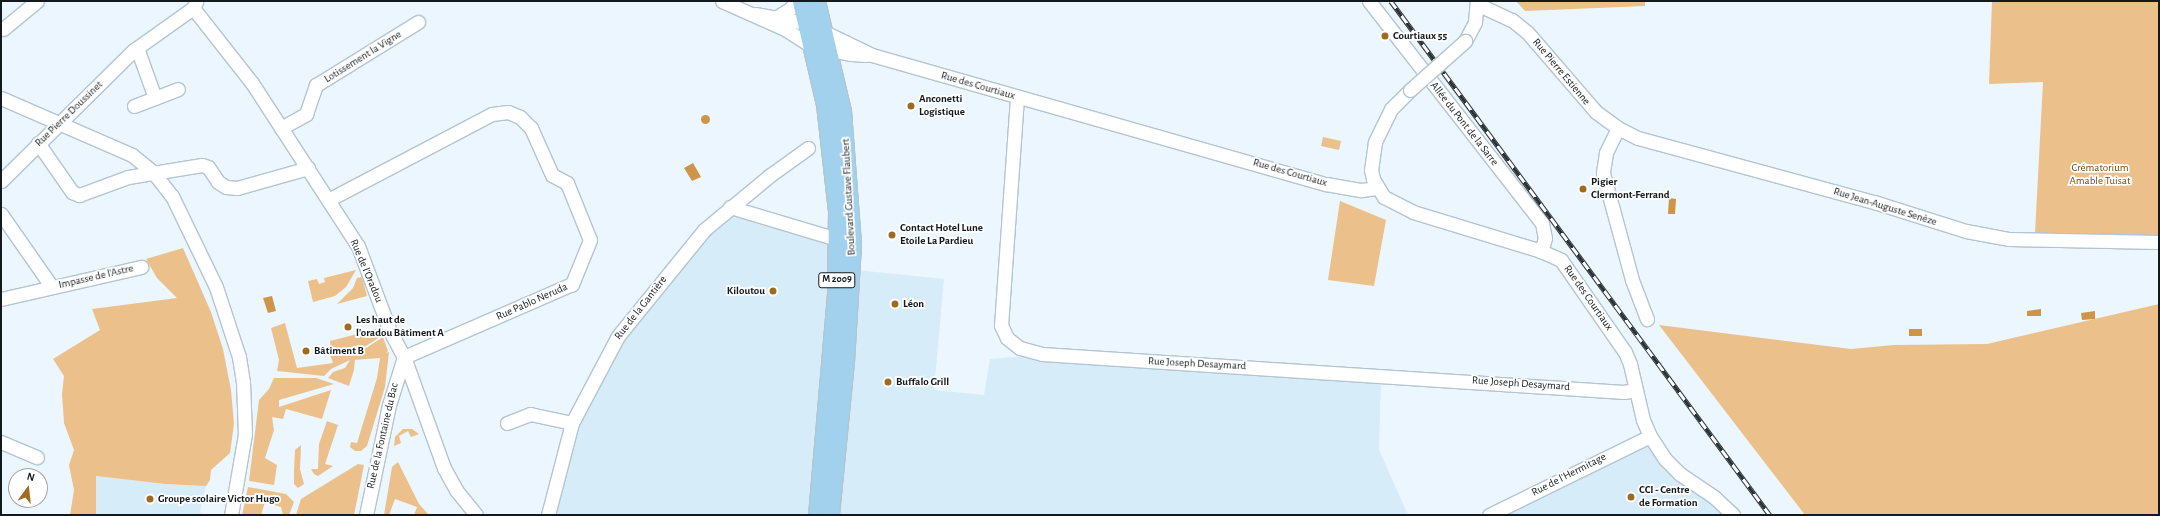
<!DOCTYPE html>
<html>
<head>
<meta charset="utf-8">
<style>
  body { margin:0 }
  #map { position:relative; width:2160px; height:516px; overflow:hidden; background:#ebf6fe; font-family:"Alegreya Sans",sans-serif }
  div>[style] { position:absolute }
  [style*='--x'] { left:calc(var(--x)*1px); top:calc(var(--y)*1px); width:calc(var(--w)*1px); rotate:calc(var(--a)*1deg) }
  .built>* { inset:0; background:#d7ecf9 }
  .green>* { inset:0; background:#ebc08b }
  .water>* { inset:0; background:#ce9548 }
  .round { border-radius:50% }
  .roads { filter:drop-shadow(1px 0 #b3c5d0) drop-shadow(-1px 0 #b3c5d0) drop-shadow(0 1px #b3c5d0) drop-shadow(0 -1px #b3c5d0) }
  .minor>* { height:13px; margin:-6.5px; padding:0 6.5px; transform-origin:6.5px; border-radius:6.5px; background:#fff }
  .major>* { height:17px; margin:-8.5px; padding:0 8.5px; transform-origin:8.5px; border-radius:8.5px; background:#a1d1ec }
  .rail>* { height:4.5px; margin-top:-2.25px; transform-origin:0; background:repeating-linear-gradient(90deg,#fff 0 9px,#2a3236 0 18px); box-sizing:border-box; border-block:1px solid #2a3236 }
  .bridges { filter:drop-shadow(1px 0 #b3c5d0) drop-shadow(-1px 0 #b3c5d0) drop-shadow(0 1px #b3c5d0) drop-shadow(0 -1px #b3c5d0) }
  .minor-bridge>* { height:13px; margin:-6.5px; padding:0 6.5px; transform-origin:6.5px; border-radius:6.5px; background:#fff }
  .dots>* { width:11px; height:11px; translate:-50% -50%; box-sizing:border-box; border:2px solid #fff; border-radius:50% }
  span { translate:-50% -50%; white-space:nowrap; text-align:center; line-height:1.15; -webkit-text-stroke:3.5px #fff; paint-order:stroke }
  .shield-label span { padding:1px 3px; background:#fff; border:1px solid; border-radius:3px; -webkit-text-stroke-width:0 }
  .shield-label { font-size:10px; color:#131a1e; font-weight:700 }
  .poi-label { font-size:11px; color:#131a1e; font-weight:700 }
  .left { translate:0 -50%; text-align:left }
  .right { translate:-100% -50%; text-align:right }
  .street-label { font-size:11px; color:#131a1e }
  .park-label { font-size:11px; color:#714a0f }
  .frame { position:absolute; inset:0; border:2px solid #131a1e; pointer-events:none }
  .north { position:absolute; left:8px; top:468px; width:40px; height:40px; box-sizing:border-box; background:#fff; border:1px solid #a1a3a5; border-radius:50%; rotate:15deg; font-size:11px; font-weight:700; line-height:16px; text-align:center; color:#131a1e }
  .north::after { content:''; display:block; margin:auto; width:14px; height:18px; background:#9e6b21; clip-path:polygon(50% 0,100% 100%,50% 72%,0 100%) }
</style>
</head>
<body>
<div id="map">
  <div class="built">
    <div style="clip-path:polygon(730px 207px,837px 239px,837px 268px,944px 279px,934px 390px,984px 395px,990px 359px,1041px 355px,1381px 373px,1379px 450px,1408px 515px,548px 515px,572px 423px,618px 336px)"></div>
    <div style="clip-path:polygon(1650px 436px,1665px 459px,1733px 515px,1489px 515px)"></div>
    <div style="clip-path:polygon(96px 476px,165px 484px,206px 486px,200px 512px,205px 515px,96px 515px)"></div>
  </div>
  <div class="green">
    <div style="clip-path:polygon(1516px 1px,1645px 1px,1645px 6px,1525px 11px)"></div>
    <div style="clip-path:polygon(1992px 1px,2159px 1px,2159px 237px,2035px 233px,2043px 82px,1989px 84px)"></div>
    <div style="clip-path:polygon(1323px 137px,1341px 141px,1339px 150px,1321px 146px)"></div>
    <div style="clip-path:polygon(1340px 201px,1386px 220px,1374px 286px,1328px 280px)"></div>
    <div style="clip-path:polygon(183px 248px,211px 312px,223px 349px,231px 390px,234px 424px,230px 453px,211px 470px,210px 480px,206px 486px,165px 484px,96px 476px,96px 515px,70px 515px,74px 490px,69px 465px,74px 450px,64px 423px,62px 394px,64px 376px,53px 359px,100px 330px,92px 309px,177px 298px,157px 278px,146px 259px)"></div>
    <div style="clip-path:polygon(356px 270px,346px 287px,335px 296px,313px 302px,308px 281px,317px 279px,319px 284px,325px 282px,324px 278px)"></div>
    <div style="clip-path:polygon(362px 277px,367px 296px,337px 304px,353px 288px,357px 278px)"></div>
    <div style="clip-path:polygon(2159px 304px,2159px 515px,1805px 515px,1659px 325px,1851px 349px,1894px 345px,1987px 344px)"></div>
    <div style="clip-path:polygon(285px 323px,297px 368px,333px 363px,330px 355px,366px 348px,383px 337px,388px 351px,386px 353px,389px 352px,385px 387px,367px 446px,361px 451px,355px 451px,350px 447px,351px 442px,357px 443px,377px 378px,380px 358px,353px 360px,355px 360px,354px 370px,349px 386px,328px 378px,333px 372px,345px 368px,350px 360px,331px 369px,324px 376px,277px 371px,279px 360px,271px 328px)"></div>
    <div style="clip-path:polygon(377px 329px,380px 337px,366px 346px,331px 353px,330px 341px)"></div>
    <div style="clip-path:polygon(274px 378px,316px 378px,334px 384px,279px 400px,279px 407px,331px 390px,322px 419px,286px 409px,283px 419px,272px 417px,274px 430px,265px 458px,277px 465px,274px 485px,249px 481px,259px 400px,269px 389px)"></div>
    <div style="clip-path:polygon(327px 421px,338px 425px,325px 464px,333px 466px,318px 476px,314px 474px,311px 469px,318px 469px,319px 444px)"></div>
    <div style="clip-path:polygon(403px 429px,412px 429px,419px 434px,411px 437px,408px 431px,399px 436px,401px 443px,394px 446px,395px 437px)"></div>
    <div style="clip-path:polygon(301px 445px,300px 469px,304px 484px,298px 488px,294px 484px,294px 471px,295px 450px)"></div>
    <div style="clip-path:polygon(398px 462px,419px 504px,429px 515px,414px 515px,417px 507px,395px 499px,389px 515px,384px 515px,392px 467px)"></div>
    <div style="clip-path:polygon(358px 464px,364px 465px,354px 515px,296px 515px,301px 499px)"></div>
    <div style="clip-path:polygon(248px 487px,286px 494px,294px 502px,289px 515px,283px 515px,281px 507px,265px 502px,261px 515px,242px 515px)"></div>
  </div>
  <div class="water">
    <div class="round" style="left:700.5px;top:114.5px;width:9px;height:9px"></div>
    <div style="clip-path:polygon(693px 163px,701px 177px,692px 181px,684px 168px)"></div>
    <div style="clip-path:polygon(1669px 198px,1676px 199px,1675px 214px,1668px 214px)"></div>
    <div style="clip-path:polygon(272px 296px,276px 311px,268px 313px,263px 298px)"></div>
    <div style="clip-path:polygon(2041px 309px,2041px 316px,2027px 316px,2027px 311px)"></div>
    <div style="clip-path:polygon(2095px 311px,2095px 319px,2082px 320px,2081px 313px)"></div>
    <div style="clip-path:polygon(1909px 329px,1922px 329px,1922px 336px,1909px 336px)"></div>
  </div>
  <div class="roads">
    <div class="minor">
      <div style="--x:722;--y:1;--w:69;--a:24"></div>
      <div style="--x:785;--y:29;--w:31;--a:33"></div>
      <div style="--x:811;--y:46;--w:41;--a:11.3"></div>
      <div style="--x:851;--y:54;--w:15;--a:4"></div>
      <div style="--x:1369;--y:1;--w:281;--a:52.1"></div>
      <div style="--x:1542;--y:223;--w:15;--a:79"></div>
      <div style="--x:1545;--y:238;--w:14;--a:107"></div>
      <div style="--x:1477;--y:4;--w:38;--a:25"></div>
      <div style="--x:1512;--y:20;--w:19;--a:39"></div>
      <div style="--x:1527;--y:32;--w:106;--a:49.2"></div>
      <div style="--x:1596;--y:112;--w:27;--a:36"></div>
      <div style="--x:1618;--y:128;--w:22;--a:27"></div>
      <div style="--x:1638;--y:138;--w:245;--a:15.2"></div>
      <div style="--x:1874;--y:202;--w:96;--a:17.5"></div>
      <div style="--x:1966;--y:231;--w:44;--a:10.5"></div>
      <div style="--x:2009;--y:239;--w:150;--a:1.1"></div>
      <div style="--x:193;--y:8;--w:95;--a:51.8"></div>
      <div style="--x:252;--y:83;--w:194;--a:57"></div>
      <div style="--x:358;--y:246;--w:91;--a:69.4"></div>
      <div style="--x:390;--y:331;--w:30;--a:62"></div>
      <div style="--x:404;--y:357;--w:118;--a:70.2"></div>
      <div style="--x:444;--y:468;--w:25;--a:61"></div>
      <div style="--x:456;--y:490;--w:32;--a:51"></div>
      <div style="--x:755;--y:14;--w:52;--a:10"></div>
      <div style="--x:806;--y:23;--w:73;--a:25.9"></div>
      <div style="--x:872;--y:55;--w:472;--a:15.9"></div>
      <div style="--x:1326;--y:184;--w:36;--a:10"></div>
      <div style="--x:1361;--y:190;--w:17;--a:-7"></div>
      <div style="--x:777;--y:17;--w:15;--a:-32"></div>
      <div style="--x:790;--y:9;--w:11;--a:-49"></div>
      <div style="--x:3;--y:29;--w:44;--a:-39.5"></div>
      <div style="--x:1465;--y:41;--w:21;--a:-62"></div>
      <div style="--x:1475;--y:22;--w:21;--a:-85"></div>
      <div style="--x:137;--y:48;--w:53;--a:70.2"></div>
      <div style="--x:1410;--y:90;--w:27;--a:135"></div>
      <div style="--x:1391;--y:109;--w:37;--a:116"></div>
      <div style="--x:1375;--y:142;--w:28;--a:98"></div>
      <div style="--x:1371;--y:170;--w:9;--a:77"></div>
      <div style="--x:1373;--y:179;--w:21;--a:59"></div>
      <div style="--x:1384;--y:197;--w:33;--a:27"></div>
      <div style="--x:1413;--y:212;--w:134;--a:16.9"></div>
      <div style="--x:1541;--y:251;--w:22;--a:24"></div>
      <div style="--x:1561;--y:260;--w:112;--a:55.2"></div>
      <div style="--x:1625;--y:352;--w:13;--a:67"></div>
      <div style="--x:1630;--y:364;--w:57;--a:76.9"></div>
      <div style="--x:1643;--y:420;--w:17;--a:66"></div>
      <div style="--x:1650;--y:436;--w:27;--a:57"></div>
      <div style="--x:1665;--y:459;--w:21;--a:45"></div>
      <div style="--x:1680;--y:474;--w:41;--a:34.1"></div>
      <div style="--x:1714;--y:497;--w:26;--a:43"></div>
      <div style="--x:1017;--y:97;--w:229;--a:94"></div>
      <div style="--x:1001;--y:325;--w:14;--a:65"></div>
      <div style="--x:1007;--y:338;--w:16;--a:38"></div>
      <div style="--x:1020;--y:348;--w:23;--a:15"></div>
      <div style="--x:1042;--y:354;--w:583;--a:3.74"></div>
      <div style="--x:1624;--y:392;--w:10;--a:-11"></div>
      <div style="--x:1;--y:98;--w:143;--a:23.5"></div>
      <div style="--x:132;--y:155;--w:27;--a:39"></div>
      <div style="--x:153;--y:172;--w:31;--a:52"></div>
      <div style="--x:172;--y:196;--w:101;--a:64.2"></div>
      <div style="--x:216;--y:287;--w:74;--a:71.8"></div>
      <div style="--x:239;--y:357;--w:25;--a:81"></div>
      <div style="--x:243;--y:382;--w:52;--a:87.8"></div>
      <div style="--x:245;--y:434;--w:82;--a:99.8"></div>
      <div style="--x:134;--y:106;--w:47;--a:-21.1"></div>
      <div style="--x:281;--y:128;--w:29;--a:-29"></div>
      <div style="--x:306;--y:114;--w:31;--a:-71"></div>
      <div style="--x:316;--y:85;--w:120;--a:-31.7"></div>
      <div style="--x:1618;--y:128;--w:28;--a:116"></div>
      <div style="--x:1606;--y:153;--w:20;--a:99"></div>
      <div style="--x:1603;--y:173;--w:111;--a:74.8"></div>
      <div style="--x:1632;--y:280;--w:42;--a:69"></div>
      <div style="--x:38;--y:143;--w:60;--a:55.2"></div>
      <div style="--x:72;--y:192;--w:8;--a:23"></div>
      <div style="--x:79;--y:195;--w:52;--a:-20.2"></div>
      <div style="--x:128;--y:177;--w:75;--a:-9.2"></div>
      <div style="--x:202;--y:165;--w:6;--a:18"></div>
      <div style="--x:208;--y:167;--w:18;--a:56"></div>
      <div style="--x:218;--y:182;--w:9;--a:32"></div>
      <div style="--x:226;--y:187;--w:11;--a:5"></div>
      <div style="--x:237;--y:188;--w:74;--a:-15.7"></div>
      <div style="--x:1;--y:181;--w:187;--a:-44.6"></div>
      <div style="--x:134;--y:50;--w:72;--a:-35.4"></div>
      <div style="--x:193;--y:8;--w:7;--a:-63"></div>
      <div style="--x:328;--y:200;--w:185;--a:-27.7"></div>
      <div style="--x:492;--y:114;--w:16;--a:-7"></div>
      <div style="--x:508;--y:112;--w:13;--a:23"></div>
      <div style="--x:520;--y:117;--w:16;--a:45"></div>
      <div style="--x:531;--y:128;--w:51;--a:65.9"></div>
      <div style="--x:552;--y:175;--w:17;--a:28"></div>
      <div style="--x:567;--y:183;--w:61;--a:68"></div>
      <div style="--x:590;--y:240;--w:48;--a:112.2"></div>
      <div style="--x:572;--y:284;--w:183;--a:156.5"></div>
      <div style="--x:730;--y:207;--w:112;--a:16.7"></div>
      <div style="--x:1;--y:214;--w:89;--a:55.1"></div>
      <div style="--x:1;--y:299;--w:144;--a:-12.9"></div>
      <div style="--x:507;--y:423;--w:25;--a:-21"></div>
      <div style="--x:530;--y:414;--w:43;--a:12.1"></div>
      <div style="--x:1;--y:442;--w:39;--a:23"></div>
      <div style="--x:366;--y:515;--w:112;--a:-78.2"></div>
      <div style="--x:389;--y:405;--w:50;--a:-72.6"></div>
      <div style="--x:548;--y:515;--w:95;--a:-75.4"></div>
      <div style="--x:572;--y:423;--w:98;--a:-62.1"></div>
      <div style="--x:618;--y:336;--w:136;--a:-50.9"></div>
      <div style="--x:704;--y:230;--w:85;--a:-39.7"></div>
      <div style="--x:769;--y:176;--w:48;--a:-35.7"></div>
      <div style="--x:1489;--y:515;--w:179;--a:-26.1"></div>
    </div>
    <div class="major">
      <div style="--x:801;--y:1;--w:106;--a:76.9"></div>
      <div style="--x:825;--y:104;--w:108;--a:83.6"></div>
      <div style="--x:837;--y:211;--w:83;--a:90.7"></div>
      <div style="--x:836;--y:294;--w:222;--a:94.9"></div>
      <div style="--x:816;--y:1;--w:113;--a:76.7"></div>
      <div style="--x:842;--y:111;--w:133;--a:85.7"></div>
      <div style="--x:852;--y:244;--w:117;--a:93.4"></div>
      <div style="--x:845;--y:361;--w:155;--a:95.6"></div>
    </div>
  </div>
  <div class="rail">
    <div style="--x:1391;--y:1;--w:639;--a:53.6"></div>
  </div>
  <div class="bridges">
    <div class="minor-bridge">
      <div style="--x:1410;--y:90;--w:74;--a:-41.7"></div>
    </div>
  </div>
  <div class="dots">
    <div style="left:1385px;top:36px;background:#9e6b21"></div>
    <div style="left:911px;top:106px;background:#9e6b21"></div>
    <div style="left:1583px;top:189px;background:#9e6b21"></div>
    <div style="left:892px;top:235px;background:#9e6b21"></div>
    <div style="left:773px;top:291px;background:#9e6b21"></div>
    <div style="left:895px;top:304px;background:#9e6b21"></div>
    <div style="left:348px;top:327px;background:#9e6b21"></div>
    <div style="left:306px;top:351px;background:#9e6b21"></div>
    <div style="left:888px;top:382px;background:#9e6b21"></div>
    <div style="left:1631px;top:497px;background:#9e6b21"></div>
    <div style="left:150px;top:499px;background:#9e6b21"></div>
  </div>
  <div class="shield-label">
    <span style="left:837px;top:280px">M 2009</span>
  </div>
  <div class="poi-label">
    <span class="left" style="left:1393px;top:36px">Courtiaux 55</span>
    <span class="left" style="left:919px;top:106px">Anconetti<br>Logistique</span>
    <span class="left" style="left:1591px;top:189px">Pigier<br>Clermont-Ferrand</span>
    <span class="left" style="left:900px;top:235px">Contact Hotel Lune<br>Etoile La Pardieu</span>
    <span class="right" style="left:765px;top:291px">Kiloutou</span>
    <span class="left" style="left:903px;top:304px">Léon</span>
    <span class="left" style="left:356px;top:327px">Les haut de<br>l'oradou Bâtiment A</span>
    <span class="left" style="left:314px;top:351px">Bâtiment B</span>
    <span class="left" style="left:896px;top:382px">Buffalo Grill</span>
    <span class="left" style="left:1639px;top:497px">CCI - Centre<br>de Formation</span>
    <span class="left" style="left:158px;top:499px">Groupe scolaire Victor Hugo</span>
  </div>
  <div class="street-label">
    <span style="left:363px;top:57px;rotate:-32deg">Lotissement la Vigne</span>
    <span style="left:1561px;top:72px;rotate:50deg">Rue Pierre Estienne</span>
    <span style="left:978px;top:86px;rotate:16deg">Rue des Courtiaux</span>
    <span style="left:69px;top:114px;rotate:-44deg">Rue Pierre Doussinet</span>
    <span style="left:1464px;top:124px;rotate:52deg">Allée du Pont de la Sarre</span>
    <span style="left:1290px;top:173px;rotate:16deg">Rue des Courtiaux</span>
    <span style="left:849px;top:197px;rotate:-93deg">Boulevard Gustave Flaubert</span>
    <span style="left:1885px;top:207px;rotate:17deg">Rue Jean-Auguste Senèze</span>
    <span style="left:366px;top:271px;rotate:67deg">Rue de l'Oradou</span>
    <span style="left:96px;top:277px;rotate:-13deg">Impasse de l'Astre</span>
    <span style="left:1588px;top:298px;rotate:55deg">Rue des Courtiaux</span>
    <span style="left:532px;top:302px;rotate:-24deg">Rue Pablo Neruda</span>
    <span style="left:641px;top:308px;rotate:-52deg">Rue de la Gantière</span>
    <span style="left:1197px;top:364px;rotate:3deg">Rue Joseph Desaymard</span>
    <span style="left:1521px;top:384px;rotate:4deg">Rue Joseph Desaymard</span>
    <span style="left:383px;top:436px;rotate:-77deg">Rue de la Fontaine du Bac</span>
    <span style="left:1569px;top:475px;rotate:-27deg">Rue de l'Hermitage</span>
  </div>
  <div class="park-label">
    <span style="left:2100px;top:175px">Crématorium<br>Amable Tuisat</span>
  </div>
  <div class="frame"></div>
  <div class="north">N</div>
</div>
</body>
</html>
